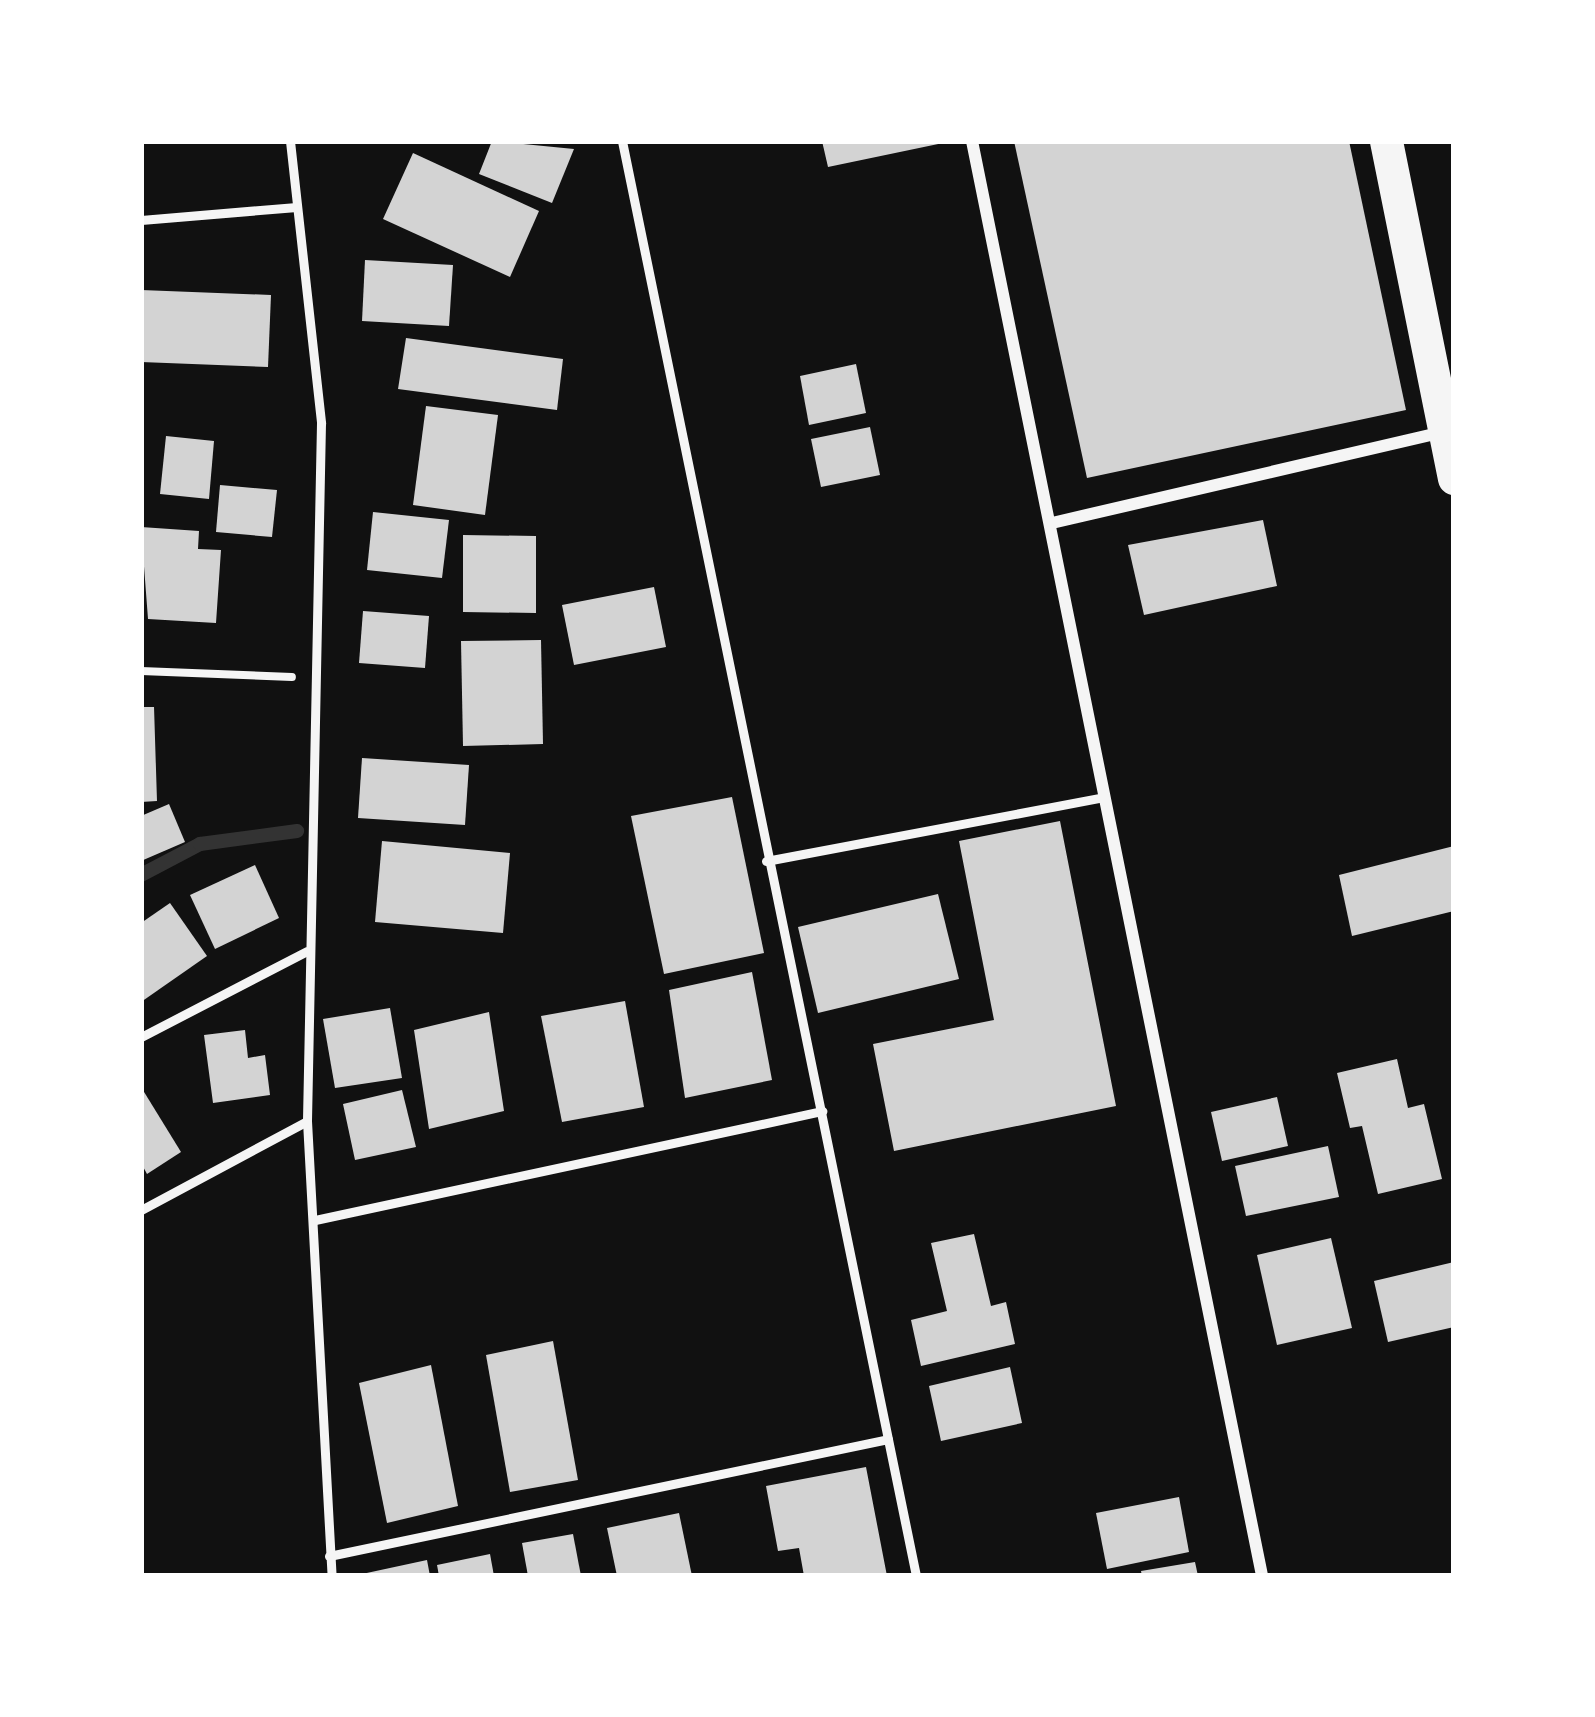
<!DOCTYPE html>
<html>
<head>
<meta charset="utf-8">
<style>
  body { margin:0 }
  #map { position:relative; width:1595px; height:1717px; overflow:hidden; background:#111; font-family:"DejaVu Sans",sans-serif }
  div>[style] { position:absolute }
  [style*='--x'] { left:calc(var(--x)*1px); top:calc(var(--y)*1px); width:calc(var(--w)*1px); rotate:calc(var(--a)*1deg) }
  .stream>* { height:14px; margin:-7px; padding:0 7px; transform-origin:7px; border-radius:7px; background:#333 }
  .building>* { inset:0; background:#d3d3d3 }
  .path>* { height:8px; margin:-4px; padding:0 4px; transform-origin:4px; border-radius:4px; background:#f5f5f5 }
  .service>* { height:9px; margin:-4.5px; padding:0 4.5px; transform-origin:4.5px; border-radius:4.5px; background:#f5f5f5 }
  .minor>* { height:12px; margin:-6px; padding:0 6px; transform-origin:6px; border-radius:6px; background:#f5f5f5 }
  .trunk>* { height:33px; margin:-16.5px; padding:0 16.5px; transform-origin:16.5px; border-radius:16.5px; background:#f5f5f5 }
  span { translate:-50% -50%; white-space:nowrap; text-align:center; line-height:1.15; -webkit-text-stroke:9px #fff; paint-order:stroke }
  .frame { position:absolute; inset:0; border:144px solid #fff; pointer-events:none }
</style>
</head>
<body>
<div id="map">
  <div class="stream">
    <div style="--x:141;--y:875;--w:67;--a:-27.7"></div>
    <div style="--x:200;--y:844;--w:98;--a:-7.6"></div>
  </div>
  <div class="building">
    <div style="clip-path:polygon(492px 141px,574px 149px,552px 203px,479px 174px)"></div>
    <div style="clip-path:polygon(822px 141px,942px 141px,943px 143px,828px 167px)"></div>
    <div style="clip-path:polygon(1014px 141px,1349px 141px,1406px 410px,1087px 478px)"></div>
    <div style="clip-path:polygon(413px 153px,539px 211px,510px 277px,383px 219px)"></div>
    <div style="clip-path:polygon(365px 260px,453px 265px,449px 326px,362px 321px)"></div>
    <div style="clip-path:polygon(141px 290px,271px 295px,268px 367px,141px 362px)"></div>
    <div style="clip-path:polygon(406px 338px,563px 359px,557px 410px,398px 389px)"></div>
    <div style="clip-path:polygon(856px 364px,866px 413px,809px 425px,800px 376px)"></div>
    <div style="clip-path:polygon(426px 406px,498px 415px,485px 515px,413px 505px)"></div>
    <div style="clip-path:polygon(870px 427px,880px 475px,821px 487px,811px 439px)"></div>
    <div style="clip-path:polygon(166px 436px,214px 441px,209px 499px,160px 494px)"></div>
    <div style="clip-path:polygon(220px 485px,277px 490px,272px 537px,216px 532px)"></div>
    <div style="clip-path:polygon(373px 512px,449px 520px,442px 578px,367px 570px)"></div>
    <div style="clip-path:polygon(1263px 520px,1277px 586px,1144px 615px,1128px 545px)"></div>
    <div style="clip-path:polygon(141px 527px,199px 531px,198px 549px,221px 550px,216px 623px,148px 619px)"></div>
    <div style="clip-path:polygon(463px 535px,536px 536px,536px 613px,463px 612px)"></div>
    <div style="clip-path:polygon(654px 587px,666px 647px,574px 665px,562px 605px)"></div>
    <div style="clip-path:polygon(363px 611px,429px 616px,425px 668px,359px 663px)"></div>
    <div style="clip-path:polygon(541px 640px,543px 744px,463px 746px,461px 641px)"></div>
    <div style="clip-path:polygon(141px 707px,154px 707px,157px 801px,141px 802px)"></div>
    <div style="clip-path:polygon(362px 758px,469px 765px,465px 825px,358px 818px)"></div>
    <div style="clip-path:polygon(732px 797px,764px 953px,664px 974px,631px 816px)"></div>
    <div style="clip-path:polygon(169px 804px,185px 842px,141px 861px,141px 816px)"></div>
    <div style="clip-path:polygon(1060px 821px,1116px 1106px,894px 1151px,873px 1044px,994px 1020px,959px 841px)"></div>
    <div style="clip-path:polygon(382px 841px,510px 853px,503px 933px,375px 922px)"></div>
    <div style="clip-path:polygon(1454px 846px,1454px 911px,1352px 936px,1339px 875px)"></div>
    <div style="clip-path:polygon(255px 865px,279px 918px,215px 949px,190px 895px)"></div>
    <div style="clip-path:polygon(938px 894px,959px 979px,818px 1013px,798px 927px)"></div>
    <div style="clip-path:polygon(170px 903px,207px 956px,141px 1002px,141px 923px)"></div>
    <div style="clip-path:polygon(752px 972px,772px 1080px,685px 1098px,669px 990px)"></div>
    <div style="clip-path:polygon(625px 1001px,644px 1107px,562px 1122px,541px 1016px)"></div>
    <div style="clip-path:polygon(390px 1008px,402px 1078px,335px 1088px,323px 1019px)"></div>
    <div style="clip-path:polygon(489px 1012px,504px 1111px,429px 1129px,414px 1030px)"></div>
    <div style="clip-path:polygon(245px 1030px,248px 1058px,265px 1055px,270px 1095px,213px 1103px,204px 1035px)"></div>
    <div style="clip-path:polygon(1397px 1059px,1408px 1108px,1424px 1104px,1442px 1179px,1378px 1194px,1362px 1126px,1350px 1128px,1337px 1073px)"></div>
    <div style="clip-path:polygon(141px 1087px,181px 1152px,147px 1174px,141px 1163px)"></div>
    <div style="clip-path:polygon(402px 1090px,416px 1147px,355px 1160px,343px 1104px)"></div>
    <div style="clip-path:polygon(1277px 1097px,1288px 1146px,1222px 1161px,1211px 1112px)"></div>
    <div style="clip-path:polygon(1328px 1146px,1339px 1197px,1246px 1216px,1235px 1166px)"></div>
    <div style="clip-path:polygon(974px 1234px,991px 1306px,1006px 1302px,1015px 1344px,921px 1366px,911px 1320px,947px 1311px,931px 1243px)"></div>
    <div style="clip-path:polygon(1331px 1238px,1352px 1328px,1277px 1345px,1257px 1255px)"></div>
    <div style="clip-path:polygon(1454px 1262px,1454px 1327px,1388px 1342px,1374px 1281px)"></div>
    <div style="clip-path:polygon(553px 1341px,578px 1480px,510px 1492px,486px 1355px)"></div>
    <div style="clip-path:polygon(431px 1365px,458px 1506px,387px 1523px,359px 1383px)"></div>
    <div style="clip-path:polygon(1010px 1367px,1022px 1423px,941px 1441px,929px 1386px)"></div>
    <div style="clip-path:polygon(866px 1467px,887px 1576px,804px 1576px,799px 1548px,778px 1551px,766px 1486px)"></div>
    <div style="clip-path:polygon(1179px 1497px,1189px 1552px,1107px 1569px,1096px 1513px)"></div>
    <div style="clip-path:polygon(679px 1513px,692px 1576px,617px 1576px,607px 1528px)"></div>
    <div style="clip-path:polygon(573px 1534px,581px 1576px,528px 1576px,522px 1543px)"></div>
    <div style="clip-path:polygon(490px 1554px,494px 1576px,439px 1576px,437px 1565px)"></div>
    <div style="clip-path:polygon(427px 1560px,430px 1576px,362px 1576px,362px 1574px)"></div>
    <div style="clip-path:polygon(1195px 1562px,1198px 1576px,1142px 1576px,1141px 1571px)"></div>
  </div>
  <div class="path">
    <div style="--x:141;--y:671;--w:151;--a:2.3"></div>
  </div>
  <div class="service">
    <div style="--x:290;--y:141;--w:284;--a:83.7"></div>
    <div style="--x:321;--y:423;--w:698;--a:91.15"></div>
    <div style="--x:307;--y:1121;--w:456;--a:86.9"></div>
    <div style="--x:622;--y:141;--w:1465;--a:78.42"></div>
    <div style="--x:141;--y:220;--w:156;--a:-4.8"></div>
    <div style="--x:766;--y:861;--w:345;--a:-10.7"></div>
    <div style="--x:141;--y:1037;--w:187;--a:-27.4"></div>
    <div style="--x:141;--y:1210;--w:188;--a:-28.2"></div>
    <div style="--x:315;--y:1220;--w:519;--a:-12.13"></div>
    <div style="--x:329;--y:1556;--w:571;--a:-11.82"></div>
  </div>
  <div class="minor">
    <div style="--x:972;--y:141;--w:1464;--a:78.57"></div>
    <div style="--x:1052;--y:523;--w:401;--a:-13.1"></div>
  </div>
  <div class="trunk">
    <div style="--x:1386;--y:141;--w:344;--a:78.6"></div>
  </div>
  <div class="frame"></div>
</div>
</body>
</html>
